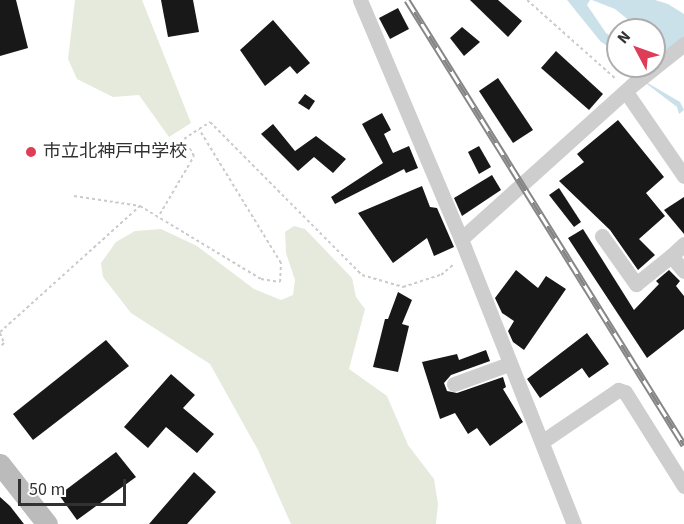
<!DOCTYPE html>
<html>
<head>
<meta charset="utf-8">
<style>
  body { margin:0 }
  #map { position:relative; width:684px; height:524px; overflow:hidden; background:#fff; font-family:"Source Sans 3","Noto Sans JP",sans-serif }
  div>[style] { position:absolute }
  [style*='--x'] { left:calc(var(--x)*1px); top:calc(var(--y)*1px); width:calc(var(--w)*1px); rotate:calc(var(--a)*1deg) }
  .green>* { inset:0; background:#e5eadd }
  .water>* { inset:0; background:#cbe1ea }
  .building>* { inset:0; background:#181818 }
  .path>* { height:2px; margin-top:-1px; transform-origin:0; background:repeating-linear-gradient(90deg,#cbcbcb 0 3px,transparent 0 6px) }
  .street>* { height:15px; margin:-7.5px; padding:0 7.5px; transform-origin:7.5px; border-radius:7.5px; background:#cecece }
  .secondary>* { height:21px; margin:-10.5px; padding:0 10.5px; transform-origin:10.5px; border-radius:10.5px; background:#bbb }
  .rail>* { height:7px; margin-top:-3.5px; transform-origin:0; background:repeating-linear-gradient(90deg,#fff 0 14px,#868686 0 28px); box-sizing:border-box; border-block:2px solid #868686 }
  .dots>* { width:16px; height:16px; translate:-50% -50%; box-sizing:border-box; border:3px solid #fff; border-radius:50% }
  span { translate:-50% -50%; white-space:nowrap; text-align:center; line-height:1.15; -webkit-text-stroke:6px #fff; paint-order:stroke }
  .poi-label { font-size:18px; color:#313131 }
  .left { translate:0 -50%; text-align:left }
  .north { position:absolute; left:606px; top:18px; width:60px; height:60px; box-sizing:border-box; background:#fff; border:2px solid #adadad; border-radius:50%; rotate:311deg; font-size:16px; font-weight:700; line-height:24px; text-align:center; color:#313131 }
  .north::after { content:''; display:block; margin:auto; width:21px; height:27px; background:#df3c58; clip-path:polygon(50% 0,100% 100%,50% 72%,0 100%) }
  .scale { position:absolute; left:18px; top:479px; width:108px; height:27px; box-sizing:border-box; border:3px solid #313131; border-top:0; padding-left:8px; font-size:18px; line-height:21px; white-space:nowrap; color:#313131; -webkit-text-stroke:4px #fff; paint-order:stroke }
</style>
</head>
<body>
<div id="map">
  <div class="green">
    <div style="clip-path:polygon(75px 0,142px 0,191px 123px,169px 137px,139px 95px,113px 97px,77px 79px,68px 59px)"></div>
    <div style="clip-path:polygon(294px 226px,305px 229px,352px 278px,356px 297px,365px 309px,349px 369px,387px 396px,408px 445px,434px 479px,438px 504px,436px 524px,291px 524px,258px 450px,210px 364px,131px 313px,103px 277px,101px 263px,116px 242px,135px 231px,161px 229px,197px 246px,254px 289px,281px 300px,293px 295px,295px 280px,286px 253px,285px 232px)"></div>
  </div>
  <div class="water">
    <div style="clip-path:polygon(567px 0,590px 0,587px 5px,606px 33px,618px 41px,618px 52px,601px 42px)"></div>
    <div style="clip-path:polygon(592px 0,655px 0,668px 4px,684px 14px,684px 52px,664px 50px,654px 41px,654px 30px,641px 30px,615px 9px)"></div>
    <div style="clip-path:polygon(635px 66px,646px 82px,680px 102px,684px 110px,679px 114px,677px 107px,626px 68px)"></div>
  </div>
  <div class="building">
    <div style="clip-path:polygon(0 0,16px 0,28px 48px,0 56px)"></div>
    <div style="clip-path:polygon(161px 0,193px 0,199px 32px,168px 37px)"></div>
    <div style="clip-path:polygon(470px 0,498px 0,522px 21px,508px 37px)"></div>
    <div style="clip-path:polygon(398px 8px,409px 29px,390px 39px,379px 18px)"></div>
    <div style="clip-path:polygon(273px 20px,310px 63px,297px 74px,290px 66px,265px 86px,240px 50px)"></div>
    <div style="clip-path:polygon(462px 27px,480px 42px,464px 56px,450px 38px)"></div>
    <div style="clip-path:polygon(556px 51px,603px 94px,589px 110px,541px 68px)"></div>
    <div style="clip-path:polygon(498px 78px,533px 130px,513px 143px,479px 91px)"></div>
    <div style="clip-path:polygon(305px 94px,315px 101px,309px 110px,298px 103px)"></div>
    <div style="clip-path:polygon(382px 113px,391px 130px,384px 134px,393px 153px,409px 146px,418px 168px,406px 173px,404px 169px,335px 204px,331px 197px,383px 163px,362px 124px)"></div>
    <div style="clip-path:polygon(618px 120px,664px 177px,646px 193px,665px 216px,639px 239px,655px 255px,638px 270px,610px 230px,559px 181px,584px 162px,577px 154px)"></div>
    <div style="clip-path:polygon(273px 124px,295px 151px,316px 136px,346px 159px,333px 173px,314px 157px,298px 171px,261px 134px)"></div>
    <div style="clip-path:polygon(479px 146px,491px 167px,479px 174px,468px 152px)"></div>
    <div style="clip-path:polygon(492px 175px,501px 190px,462px 216px,454px 198px)"></div>
    <div style="clip-path:polygon(422px 186px,430px 207px,437px 208px,454px 247px,434px 256px,427px 238px,393px 263px,358px 213px)"></div>
    <div style="clip-path:polygon(559px 188px,581px 222px,574px 227px,549px 195px)"></div>
    <div style="clip-path:polygon(684px 197px,684px 234px,664px 210px)"></div>
    <div style="clip-path:polygon(583px 229px,634px 310px,659px 284px,656px 281px,669px 270px,680px 281px,676px 286px,684px 296px,684px 329px,647px 358px,568px 238px)"></div>
    <div style="clip-path:polygon(516px 270px,538px 288px,546px 276px,566px 289px,524px 350px,513px 342px,508px 331px,514px 321px,502px 313px,495px 298px)"></div>
    <div style="clip-path:polygon(398px 292px,412px 300px,402px 324px,409px 326px,398px 372px,373px 367px,385px 319px,388px 319px)"></div>
    <div style="clip-path:polygon(587px 333px,609px 364px,589px 378px,582px 368px,540px 398px,527px 379px)"></div>
    <div style="clip-path:polygon(106px 340px,129px 366px,33px 440px,13px 414px)"></div>
    <div style="clip-path:polygon(486px 350px,490px 361px,451px 375px,444px 383px,447px 391px,457px 393px,503px 377px,506px 387px,503px 389px,523px 422px,490px 446px,477px 428px,468px 434px,455px 413px,440px 419px,422px 362px,457px 354px,459px 360px)"></div>
    <div style="clip-path:polygon(171px 374px,195px 395px,183px 408px,214px 434px,197px 453px,166px 427px,148px 448px,124px 427px)"></div>
    <div style="clip-path:polygon(116px 452px,136px 477px,77px 520px,59px 495px)"></div>
    <div style="clip-path:polygon(194px 472px,216px 492px,187px 524px,149px 524px)"></div>
    <div style="clip-path:polygon(0 497px,10px 506px,24px 524px,0 524px)"></div>
  </div>
  <div class="path">
    <div style="--x:527;--y:0;--w:120;--a:41.6"></div>
    <div style="--x:74;--y:196;--w:67;--a:8.6"></div>
    <div style="--x:160;--y:214;--w:67;--a:-59.6"></div>
    <div style="--x:194;--y:156;--w:20;--a:-120"></div>
    <div style="--x:184;--y:139;--w:18;--a:-34"></div>
    <div style="--x:0;--y:332;--w:188;--a:-42"></div>
    <div style="--x:140;--y:206;--w:141;--a:31.1"></div>
    <div style="--x:261;--y:279;--w:19;--a:9"></div>
    <div style="--x:280;--y:282;--w:19;--a:-87"></div>
    <div style="--x:281;--y:263;--w:157;--a:-121.5"></div>
    <div style="--x:199;--y:129;--w:13;--a:-32"></div>
    <div style="--x:210;--y:122;--w:216;--a:45.2"></div>
    <div style="--x:362;--y:275;--w:43;--a:16.3"></div>
    <div style="--x:403;--y:287;--w:40;--a:-18"></div>
    <div style="--x:441;--y:275;--w:17;--a:-40"></div>
    <div style="--x:0;--y:333;--w:11;--a:68"></div>
    <div style="--x:4;--y:343;--w:6;--a:135"></div>
  </div>
  <div class="street">
    <div style="--x:360;--y:0;--w:259;--a:67.1"></div>
    <div style="--x:461;--y:239;--w:307;--a:68.4"></div>
    <div style="--x:626;--y:92;--w:102;--a:55.4"></div>
    <div style="--x:602;--y:236;--w:59;--a:54.7"></div>
    <div style="--x:636;--y:284;--w:45;--a:-38.7"></div>
    <div style="--x:461;--y:239;--w:229;--a:-42"></div>
    <div style="--x:631;--y:86;--w:68;--a:-38.4"></div>
    <div style="--x:684;--y:244;--w:18;--a:137"></div>
    <div style="--x:671;--y:256;--w:20;--a:49"></div>
    <div style="--x:454;--y:384;--w:59;--a:-20"></div>
    <div style="--x:543;--y:441;--w:91;--a:-34.2"></div>
    <div style="--x:618;--y:390;--w:7;--a:16"></div>
    <div style="--x:625;--y:392;--w:111;--a:57.9"></div>
  </div>
  <div class="secondary">
    <div style="--x:0;--y:464;--w:76;--a:51.9"></div>
  </div>
  <div class="rail">
    <div style="--x:407;--y:0;--w:524;--a:58.1"></div>
  </div>
  <div class="dots">
    <div style="left:31px;top:152px;background:#df3c58"></div>
  </div>
  <div class="poi-label">
    <span class="left" style="left:43px;top:152px">市立北神戸中学校</span>
  </div>
  <div class="north">N</div>
  <div class="scale">50 m</div>
</div>
</body>
</html>
